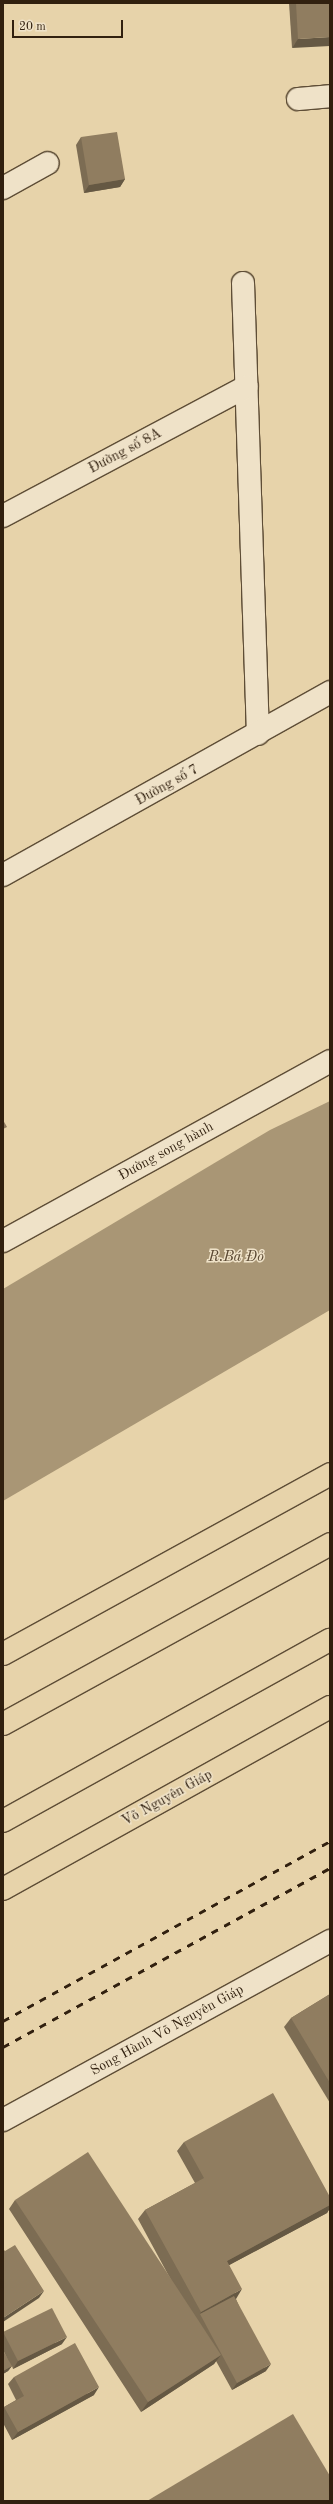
<!DOCTYPE html>
<html>
<head>
<meta charset="utf-8">
<style>
  body { margin:0 }
  #map { position:relative; width:333px; height:2504px; overflow:hidden; background:#e7d3aa; font-family:"Old Standard TT",serif }
  div>[style] { position:absolute }
  [style*='--x'] { left:calc(var(--x)*1px); top:calc(var(--y)*1px); width:calc(var(--w)*1px); rotate:calc(var(--a)*1deg) }
  .water>* { inset:0; background:#a99675 }
  .roads { filter:drop-shadow(1px 0 #5e4d36) drop-shadow(-1px 0 #5e4d36) drop-shadow(0 1px #5e4d36) drop-shadow(0 -1px #5e4d36) }
  .minor>* { height:22px; margin:-11px; padding:0 11px; transform-origin:11px; border-radius:11px; background:#efe2c8 }
  .secondary>* { height:22px; margin:-11px; padding:0 11px; transform-origin:11px; border-radius:11px; background:#efe2c8 }
  .trunk>* { height:22px; margin:-11px; padding:0 11px; transform-origin:11px; border-radius:11px; background:#e7d3aa }
  .rail>* { height:3px; margin-top:-1.5px; transform-origin:0; background:repeating-linear-gradient(90deg,#31200f 0 7px,transparent 0 14px) }
  .wall>* { inset:0; background:#7c6c53 }
  .shaded-wall>* { inset:0; background:#655843 }
  .building>* { inset:0; background:#907d60 }
  span { translate:-50% -50%; white-space:nowrap; text-align:center; line-height:1.15; -webkit-text-stroke:3px #efe2c8; paint-order:stroke }
  .street-label { font-size:14px; color:#31200f }
  .water-label { font-size:15px; color:#5b4933; font-style:italic }
  .frame { position:absolute; inset:0; border:4px solid #31200f; pointer-events:none }
  .scale { position:absolute; left:12px; top:20px; width:111px; height:18px; box-sizing:border-box; border:2px solid #31200f; border-top:0; padding-left:5px; font-size:12px; line-height:14px; white-space:nowrap; color:#31200f; -webkit-text-stroke:3px #efe2c8; paint-order:stroke }
</style>
</head>
<body>
<div id="map">
  <div class="water">
    <div style="clip-path:polygon(330px 1101px,330px 1310px,3px 1501px,3px 1289px,270px 1130px)"></div>
  </div>
  <div class="roads">
    <div class="minor">
      <div style="--x:298;--y:99;--w:32;--a:-5"></div>
      <div style="--x:3;--y:188;--w:51;--a:-29.1"></div>
      <div style="--x:243;--y:283;--w:451;--a:88.1"></div>
      <div style="--x:3;--y:516;--w:276;--a:-28"></div>
      <div style="--x:3;--y:875;--w:375;--a:-29.2"></div>
    </div>
    <div class="secondary">
      <div style="--x:3;--y:1241;--w:373;--a:-28.8"></div>
      <div style="--x:3;--y:2120;--w:373;--a:-28.7"></div>
    </div>
    <div class="trunk">
      <div style="--x:3;--y:1654;--w:373;--a:-28.8"></div>
      <div style="--x:3;--y:1724;--w:373;--a:-28.8"></div>
      <div style="--x:3;--y:1821;--w:374;--a:-29"></div>
      <div style="--x:3;--y:1889;--w:374;--a:-29.1"></div>
    </div>
  </div>
  <div class="rail">
    <div style="--x:3;--y:2021;--w:373;--a:-28.8"></div>
    <div style="--x:3;--y:2047;--w:373;--a:-28.7"></div>
  </div>
  <div class="wall">
    <div style="clip-path:polygon(289px 3px,330px 3px,292px 48px)"></div>
    <div style="clip-path:polygon(81px 137px,125px 179px,120px 187px,84px 193px,76px 145px)"></div>
    <div style="clip-path:polygon(330px 1994px,330px 2103px,284px 2027px,291px 2018px)"></div>
    <div style="clip-path:polygon(184px 2142px,330px 2197px,330px 2208px,327px 2213px,229px 2265px,236px 2299px,266px 2371px,232px 2390px,216px 2361px,214px 2364px,141px 2412px,9px 2209px,15px 2200px,171px 2280px,138px 2219px,145px 2210px,195px 2183px,177px 2151px)"></div>
    <div style="clip-path:polygon(3px 2332px,62px 2344px,13px 2369px,12px 2366px,8px 2371px,3px 2374px,3px 2351px,8px 2360px,3px 2350px)"></div>
    <div style="clip-path:polygon(14px 2377px,94px 2395px,12px 2440px,3px 2423px,3px 2408px,4px 2407px,16px 2400px,8px 2384px)"></div>
  </div>
  <div class="shaded-wall">
    <div style="clip-path:polygon(330px 37px,330px 46px,292px 48px,298px 39px)"></div>
    <div style="clip-path:polygon(125px 179px,120px 187px,84px 193px,89px 185px)"></div>
    <div style="clip-path:polygon(330px 2205px,330px 2208px,327px 2213px,220px 2270px,227px 2261px)"></div>
    <div style="clip-path:polygon(242px 2289px,236px 2299px,200px 2314px,201px 2312px)"></div>
    <div style="clip-path:polygon(44px 2291px,39px 2298px,3px 2322px,3px 2318px)"></div>
    <div style="clip-path:polygon(67px 2337px,62px 2344px,13px 2369px,18px 2361px)"></div>
    <div style="clip-path:polygon(221px 2355px,214px 2364px,141px 2412px,148px 2402px)"></div>
    <div style="clip-path:polygon(271px 2364px,266px 2371px,232px 2390px,237px 2383px)"></div>
    <div style="clip-path:polygon(12px 2366px,8px 2371px,3px 2374px,3px 2371px)"></div>
    <div style="clip-path:polygon(99px 2387px,94px 2395px,12px 2440px,18px 2432px)"></div>
  </div>
  <div class="building">
    <div style="clip-path:polygon(296px 3px,330px 3px,330px 37px,298px 39px)"></div>
    <div style="clip-path:polygon(117px 132px,125px 179px,89px 185px,81px 137px)"></div>
    <div style="clip-path:polygon(3px 1120px,7px 1127px,3px 1129px)"></div>
    <div style="clip-path:polygon(330px 1994px,330px 2083px,291px 2018px)"></div>
    <div style="clip-path:polygon(273px 2093px,330px 2197px,330px 2205px,227px 2261px,242px 2289px,201px 2312px,145px 2210px,204px 2178px,184px 2142px)"></div>
    <div style="clip-path:polygon(88px 2152px,221px 2355px,148px 2402px,15px 2200px)"></div>
    <div style="clip-path:polygon(15px 2245px,44px 2291px,3px 2318px,3px 2249px,5px 2251px)"></div>
    <div style="clip-path:polygon(234px 2296px,271px 2364px,237px 2383px,200px 2314px)"></div>
    <div style="clip-path:polygon(52px 2308px,67px 2337px,18px 2361px,3px 2332px)"></div>
    <div style="clip-path:polygon(75px 2343px,99px 2387px,18px 2432px,4px 2407px,24px 2396px,14px 2377px)"></div>
    <div style="clip-path:polygon(3px 2351px,12px 2366px,3px 2371px)"></div>
    <div style="clip-path:polygon(293px 2414px,330px 2476px,330px 2501px,147px 2501px)"></div>
  </div>
  <div class="street-label">
    <span style="left:125px;top:451px;rotate:-28deg">Đường số 8A</span>
    <span style="left:167px;top:785px;rotate:-29deg">Đường số 7</span>
    <span style="left:166px;top:1151px;rotate:-29deg">Đường song hành</span>
    <span style="left:167px;top:1798px;rotate:-29deg">Võ Nguyên Giáp</span>
    <span style="left:167px;top:2030px;rotate:-29deg">Song Hành Võ Nguyên Giáp</span>
  </div>
  <div class="water-label">
    <span style="left:236px;top:1258px">R.Bá Đỏ</span>
  </div>
  <div class="frame"></div>
  <div class="scale">20 m</div>
</div>
</body>
</html>
